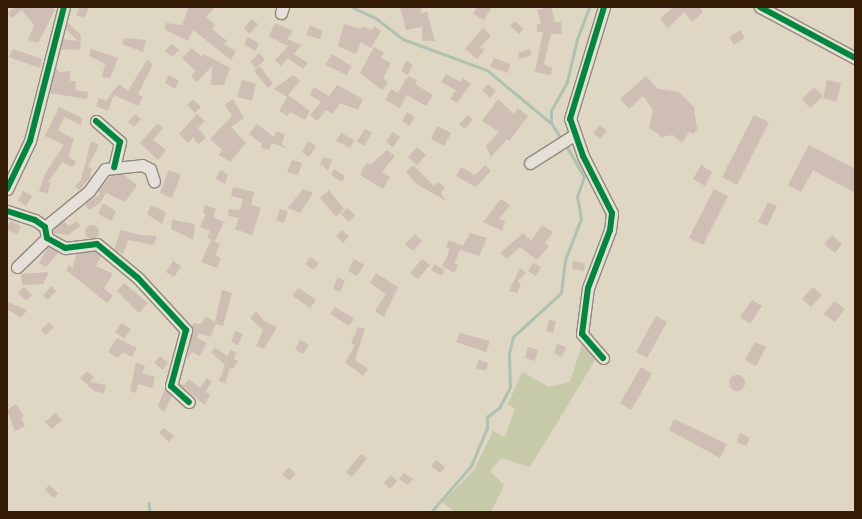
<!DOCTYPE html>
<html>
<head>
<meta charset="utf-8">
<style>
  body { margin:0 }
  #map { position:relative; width:862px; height:519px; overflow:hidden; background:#dfd6c4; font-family:"Libre Bodoni",serif }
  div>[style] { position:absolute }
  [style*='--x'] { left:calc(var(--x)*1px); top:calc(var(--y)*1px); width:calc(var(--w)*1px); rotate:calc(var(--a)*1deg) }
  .green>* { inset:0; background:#c6caa9 }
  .stream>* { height:2.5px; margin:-1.25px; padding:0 1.25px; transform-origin:1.25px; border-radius:1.25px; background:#aec2b2 }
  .building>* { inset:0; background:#cfbeb3 }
  .round { border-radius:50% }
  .roads { filter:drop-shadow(1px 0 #91897c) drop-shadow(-1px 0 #91897c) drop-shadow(0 1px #91897c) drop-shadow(0 -1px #91897c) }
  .minor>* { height:11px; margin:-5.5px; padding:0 5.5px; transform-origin:5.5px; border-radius:5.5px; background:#e6e1d8 }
  .cycleway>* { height:6px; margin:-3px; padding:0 3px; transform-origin:3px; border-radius:3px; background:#00873e }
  span { translate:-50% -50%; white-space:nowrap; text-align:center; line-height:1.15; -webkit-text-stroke:3.5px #f2e6d1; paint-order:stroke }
  .frame { position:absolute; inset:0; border:8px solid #351c05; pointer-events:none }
</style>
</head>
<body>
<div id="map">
  <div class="green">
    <div style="clip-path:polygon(582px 344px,597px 357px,530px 467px,501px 458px,490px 471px,504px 485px,491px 512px,455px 512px,442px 502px,474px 470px,493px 431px,505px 437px,515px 409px,508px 404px,522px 372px,549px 387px,570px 382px)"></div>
  </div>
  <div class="stream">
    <div style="--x:352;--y:7;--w:26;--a:25"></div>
    <div style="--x:376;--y:18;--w:34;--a:38"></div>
    <div style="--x:403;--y:39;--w:90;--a:20.3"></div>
    <div style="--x:487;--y:70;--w:83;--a:39.6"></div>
    <div style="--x:561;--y:139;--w:19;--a:-122"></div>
    <div style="--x:551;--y:123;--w:12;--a:-90"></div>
    <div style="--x:551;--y:111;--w:33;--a:-61"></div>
    <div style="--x:567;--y:82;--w:44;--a:-76.9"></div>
    <div style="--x:577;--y:39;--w:34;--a:-69"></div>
    <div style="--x:149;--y:503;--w:9;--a:84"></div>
    <div style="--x:431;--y:512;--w:61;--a:-49"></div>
    <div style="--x:471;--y:466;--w:41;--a:-67.2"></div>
    <div style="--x:487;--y:428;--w:11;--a:-90"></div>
    <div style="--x:487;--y:417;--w:15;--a:-37"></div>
    <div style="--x:499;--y:408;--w:24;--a:-62"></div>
    <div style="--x:510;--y:387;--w:34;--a:-92"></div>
    <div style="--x:509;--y:353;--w:16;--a:-76"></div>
    <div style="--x:513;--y:337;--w:65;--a:-42.5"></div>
    <div style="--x:561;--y:293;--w:33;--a:-83"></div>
    <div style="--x:565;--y:260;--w:44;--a:-68.7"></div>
    <div style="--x:581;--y:219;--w:22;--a:-100"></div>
    <div style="--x:577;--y:197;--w:21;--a:-71"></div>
    <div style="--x:584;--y:177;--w:36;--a:-120"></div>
  </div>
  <div class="building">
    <div style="clip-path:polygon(15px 7px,52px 7px,55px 10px,38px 43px,28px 40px,34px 25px,22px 10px,12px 18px,8px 13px)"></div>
    <div style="clip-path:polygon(80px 7px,89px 7px,84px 18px,76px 15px)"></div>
    <div style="clip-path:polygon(189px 7px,215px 7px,206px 17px,215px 25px,212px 29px,227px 41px,224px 44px,236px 51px,231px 60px,193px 30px,188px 41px,164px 29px,166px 23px,182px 25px)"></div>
    <div style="clip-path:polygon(400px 7px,421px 7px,421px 13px,427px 12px,435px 41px,422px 41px,422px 27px,406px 30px)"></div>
    <div style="clip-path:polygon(477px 7px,492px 7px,484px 20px,473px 14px)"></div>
    <div style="clip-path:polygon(551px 7px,555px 22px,561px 22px,562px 34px,551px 34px,544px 64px,552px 68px,551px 75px,535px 72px,543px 32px,537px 32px,537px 24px,541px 24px,537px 10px)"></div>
    <div style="clip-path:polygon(673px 7px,699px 7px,703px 12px,692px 22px,684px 12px,668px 28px,660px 19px)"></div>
    <div style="clip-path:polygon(251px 19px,258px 24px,250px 34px,244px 29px)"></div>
    <div style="clip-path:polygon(515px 21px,524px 29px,519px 34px,510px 26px)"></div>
    <div style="clip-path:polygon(67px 22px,81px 35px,80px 50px,61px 49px,63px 39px,78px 41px,66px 29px)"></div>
    <div style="clip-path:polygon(275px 23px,293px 31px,287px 39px,301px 45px,294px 54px,308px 63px,303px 69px,288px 58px,281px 66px,275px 60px,288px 46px,269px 36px)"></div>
    <div style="clip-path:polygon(344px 24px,361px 29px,363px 26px,372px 30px,374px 26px,381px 31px,371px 48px,361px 42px,356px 54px,338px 46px)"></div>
    <div style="clip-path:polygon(310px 25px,323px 31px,320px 39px,306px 35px)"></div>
    <div style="clip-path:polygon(483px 28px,491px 36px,479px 48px,485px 49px,477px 59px,465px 49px)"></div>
    <div style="clip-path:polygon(740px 30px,745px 38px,734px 45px,729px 37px)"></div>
    <div style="clip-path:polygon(248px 37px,259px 44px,255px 51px,244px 44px)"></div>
    <div style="clip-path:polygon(124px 38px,146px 40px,143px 52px,122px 44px)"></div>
    <div style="clip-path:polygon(172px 44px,179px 50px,172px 57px,165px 51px)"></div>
    <div style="clip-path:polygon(374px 47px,384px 52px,381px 58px,391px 63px,383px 78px,388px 82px,382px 90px,360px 73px)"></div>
    <div style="clip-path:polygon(192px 48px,202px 57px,204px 54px,230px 68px,224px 85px,211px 85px,212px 66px,197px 82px,191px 76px,196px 71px,182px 58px)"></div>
    <div style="clip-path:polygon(13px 49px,42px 59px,40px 68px,9px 57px)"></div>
    <div style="clip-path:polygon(91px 49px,118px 58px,110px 78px,102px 77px,105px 64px,89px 56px)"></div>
    <div style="clip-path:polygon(530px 49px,532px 55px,519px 59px,518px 53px)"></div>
    <div style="clip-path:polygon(259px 53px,265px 60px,256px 68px,250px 62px)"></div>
    <div style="clip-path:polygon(332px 54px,351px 66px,347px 75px,325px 65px)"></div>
    <div style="clip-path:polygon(494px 58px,510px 64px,508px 73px,490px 67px)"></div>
    <div style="clip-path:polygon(147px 60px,153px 64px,138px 94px,143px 97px,138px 106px,114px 95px,108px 111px,96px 106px,99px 98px,106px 101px,119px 84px,128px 91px)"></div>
    <div style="clip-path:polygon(406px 61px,413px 65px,408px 75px,401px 71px)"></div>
    <div style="clip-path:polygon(260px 66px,273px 84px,268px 88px,254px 71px)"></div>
    <div style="clip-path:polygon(56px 68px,59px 72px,70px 71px,70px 81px,76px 81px,75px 90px,88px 92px,87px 99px,49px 93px)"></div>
    <div style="clip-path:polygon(446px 74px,460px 82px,463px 78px,471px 84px,457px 103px,450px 99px,456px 90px,441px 82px)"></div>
    <div style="clip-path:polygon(169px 75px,179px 81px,175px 89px,165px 83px)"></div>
    <div style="clip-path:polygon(293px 75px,300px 81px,288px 95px,310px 111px,305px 120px,290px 112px,288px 116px,279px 111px,287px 97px,274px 89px)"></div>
    <div style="clip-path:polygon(408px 76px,417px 80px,415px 84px,433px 95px,426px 106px,407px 95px,400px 108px,385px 100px,391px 89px,398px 93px)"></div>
    <div style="clip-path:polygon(646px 76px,658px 89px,679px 92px,694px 107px,697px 129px,694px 134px,689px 132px,682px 143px,673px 135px,662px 137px,649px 128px,653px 110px,643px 96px,629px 109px,620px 99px)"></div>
    <div style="clip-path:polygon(242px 80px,256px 84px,252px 101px,237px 97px)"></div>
    <div style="clip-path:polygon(827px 80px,841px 83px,837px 102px,823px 98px)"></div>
    <div style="clip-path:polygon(488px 84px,496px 91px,490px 98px,482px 90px)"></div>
    <div style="clip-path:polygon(337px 85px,363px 99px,358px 110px,340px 103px,333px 114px,326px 110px,317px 121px,310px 115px,321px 102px,310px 95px,314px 87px,329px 96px)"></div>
    <div style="clip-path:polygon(814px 87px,823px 96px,810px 108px,802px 99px)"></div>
    <div style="clip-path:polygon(193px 99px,201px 107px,195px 113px,187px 105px)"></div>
    <div style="clip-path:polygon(233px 99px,244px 118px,231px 127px,246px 143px,230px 162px,219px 155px,222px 150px,210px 139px,232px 116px,225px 105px)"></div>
    <div style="clip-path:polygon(498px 99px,514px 114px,518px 108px,528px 116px,509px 141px,507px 139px,491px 157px,486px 146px,499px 132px,482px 121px)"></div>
    <div style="clip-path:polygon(59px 107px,82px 118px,81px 125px,64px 117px,58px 130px,74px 139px,68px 156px,76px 162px,72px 167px,62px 162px,48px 182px,51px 183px,47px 194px,39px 191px,46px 172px,64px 145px,45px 136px)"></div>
    <div style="clip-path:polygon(407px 112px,415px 117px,409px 126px,402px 121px)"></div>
    <div style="clip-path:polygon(135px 114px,141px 119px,134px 127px,128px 122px)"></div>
    <div style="clip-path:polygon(197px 114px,205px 121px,198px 128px,206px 138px,198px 144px,193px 137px,188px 143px,179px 134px)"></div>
    <div style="clip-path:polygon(467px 115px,473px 119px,465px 129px,459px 125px)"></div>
    <div style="clip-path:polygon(754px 115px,769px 122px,737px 185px,722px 177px)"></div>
    <div style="clip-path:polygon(158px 123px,163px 128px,153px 140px,166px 150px,158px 160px,140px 143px)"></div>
    <div style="clip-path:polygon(257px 124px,274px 137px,276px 131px,285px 134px,282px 144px,287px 148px,271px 143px,269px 150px,261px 148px,262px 144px,249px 134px)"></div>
    <div style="clip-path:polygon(600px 125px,607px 131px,600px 139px,593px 133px)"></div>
    <div style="clip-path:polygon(437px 126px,451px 133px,444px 146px,431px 139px)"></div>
    <div style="clip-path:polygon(365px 129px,372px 133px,364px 146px,357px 141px)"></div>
    <div style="clip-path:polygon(393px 132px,400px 137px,393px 147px,386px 142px)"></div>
    <div style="clip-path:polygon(341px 133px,354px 140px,350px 148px,336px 141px)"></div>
    <div style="clip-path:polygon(91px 141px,99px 145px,88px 167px,92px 168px,90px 178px,79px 190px,75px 186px,81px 180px)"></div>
    <div style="clip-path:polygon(308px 141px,316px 146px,309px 157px,302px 152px)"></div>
    <div style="clip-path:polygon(809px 145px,855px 169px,855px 193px,813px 170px,801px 192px,788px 185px)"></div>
    <div style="clip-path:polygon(417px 147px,426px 155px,417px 165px,408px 157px)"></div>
    <div style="clip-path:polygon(387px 150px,395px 156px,382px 172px,390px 177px,383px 189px,360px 175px,366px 163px,370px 165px)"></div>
    <div style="clip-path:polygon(323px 157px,332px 160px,328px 170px,320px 164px)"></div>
    <div style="clip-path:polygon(292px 160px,302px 163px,298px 175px,287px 172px)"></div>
    <div style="clip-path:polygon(413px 165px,434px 186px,437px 182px,445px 187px,441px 193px,446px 201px,415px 183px,406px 171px)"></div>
    <div style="clip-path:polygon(485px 165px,491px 171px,476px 187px,456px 176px,461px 167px,475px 175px)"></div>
    <div style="clip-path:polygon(701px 165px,712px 172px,705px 186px,693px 179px)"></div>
    <div style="clip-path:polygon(334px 169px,345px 176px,342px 182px,331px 175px)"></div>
    <div style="clip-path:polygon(169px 170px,181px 175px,172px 198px,160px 193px)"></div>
    <div style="clip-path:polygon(220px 170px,228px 174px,225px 184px,216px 179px)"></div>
    <div style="clip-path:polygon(112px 175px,123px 174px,137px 185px,125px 202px,106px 193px,100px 203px,89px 210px,85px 204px,101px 194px,98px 191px)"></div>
    <div style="clip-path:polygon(233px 187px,254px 192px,251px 205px,261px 208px,252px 235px,235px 229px,239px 218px,228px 216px,229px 209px,240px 210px,243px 199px,231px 196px)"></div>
    <div style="clip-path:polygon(303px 189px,313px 193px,300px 213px,288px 208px)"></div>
    <div style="clip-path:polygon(714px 189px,728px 196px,703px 245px,689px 238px)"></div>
    <div style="clip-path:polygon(329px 190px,344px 209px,336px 217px,320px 198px)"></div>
    <div style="clip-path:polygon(23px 191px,32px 196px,26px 206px,18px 201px)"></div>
    <div style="clip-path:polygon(501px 199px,510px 205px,499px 219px,505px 221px,502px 231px,483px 222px)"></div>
    <div style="clip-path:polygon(768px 202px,777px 206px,767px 226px,758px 222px)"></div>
    <div style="clip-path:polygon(103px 203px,116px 211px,111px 221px,98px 214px)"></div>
    <div style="clip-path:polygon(151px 205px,166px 212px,162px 224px,147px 214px)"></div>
    <div style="clip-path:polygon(205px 205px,216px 209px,213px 217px,224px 222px,215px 241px,207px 238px,210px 231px,200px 227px,206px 214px,203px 213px)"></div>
    <div style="clip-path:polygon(347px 208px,355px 215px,349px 222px,341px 214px)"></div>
    <div style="clip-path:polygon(280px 209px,288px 211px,284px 223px,276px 220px)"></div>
    <div style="clip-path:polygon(172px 220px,195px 224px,193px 240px,171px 229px)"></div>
    <div style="clip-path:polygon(10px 221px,21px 226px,18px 234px,7px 230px)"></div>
    <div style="clip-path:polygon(64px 221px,69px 226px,77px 221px,80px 226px,68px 235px,53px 233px,53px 230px)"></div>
    <div style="clip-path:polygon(542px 225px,553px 232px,545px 243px,549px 246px,537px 260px,520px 247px,507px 259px,500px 253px,523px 233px,531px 241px)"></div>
    <div class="round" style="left:85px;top:225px;width:14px;height:14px"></div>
    <div style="clip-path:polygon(121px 230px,140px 235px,157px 236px,154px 245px,128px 240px,123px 254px,114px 249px)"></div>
    <div style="clip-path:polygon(342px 230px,349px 236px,343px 243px,336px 236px)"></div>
    <div style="clip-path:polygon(470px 233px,487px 238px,479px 256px,461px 250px,462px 247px,454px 263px,458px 265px,454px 273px,442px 266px,448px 255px,449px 248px,446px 247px,449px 240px,463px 246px)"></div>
    <div style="clip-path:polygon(415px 234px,422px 241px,413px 251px,405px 244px)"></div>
    <div style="clip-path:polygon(832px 235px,842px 244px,835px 253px,824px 244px)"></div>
    <div style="clip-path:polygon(211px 240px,220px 244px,215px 255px,221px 258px,217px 268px,201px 262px)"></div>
    <div style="clip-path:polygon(48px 247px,59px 252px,46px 267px,39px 263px)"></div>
    <div style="clip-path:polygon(95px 251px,101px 256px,96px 266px,113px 274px,104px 288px,113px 296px,107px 303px,66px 270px,69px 265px,73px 268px,76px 254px)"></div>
    <div style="clip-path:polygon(310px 257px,319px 263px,314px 270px,305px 264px)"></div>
    <div style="clip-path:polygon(354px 259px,364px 265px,357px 276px,348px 271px)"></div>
    <div style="clip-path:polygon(422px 259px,430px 265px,418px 279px,410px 273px)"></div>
    <div style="clip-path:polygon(173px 261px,181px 266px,174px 277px,166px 272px)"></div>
    <div style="clip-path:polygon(573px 261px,585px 263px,584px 271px,572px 269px)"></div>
    <div style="clip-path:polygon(533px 263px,541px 267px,536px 276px,528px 271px)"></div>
    <div style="clip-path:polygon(434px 264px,445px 270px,442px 276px,431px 270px)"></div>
    <div style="clip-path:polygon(520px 268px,526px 273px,517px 282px,521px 284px,517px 293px,509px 291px)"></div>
    <div style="clip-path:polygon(49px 272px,43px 284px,22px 285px,21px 274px)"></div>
    <div style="clip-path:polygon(376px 273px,398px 287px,384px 317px,375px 311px,386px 294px,370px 283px)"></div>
    <div style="clip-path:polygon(338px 277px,345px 281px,340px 292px,333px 289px)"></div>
    <div style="clip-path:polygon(124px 283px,148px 303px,139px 313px,117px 291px)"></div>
    <div style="clip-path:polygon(51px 286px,56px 291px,48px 300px,43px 296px)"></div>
    <div style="clip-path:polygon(24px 287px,32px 295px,26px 301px,18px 293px)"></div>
    <div style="clip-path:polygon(813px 287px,822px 295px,811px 307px,802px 299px)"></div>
    <div style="clip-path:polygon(299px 288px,316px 300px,310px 308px,292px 295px)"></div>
    <div style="clip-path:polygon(222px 290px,232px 293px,223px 326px,216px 324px,210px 337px,199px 333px,197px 338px,207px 343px,200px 356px,192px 352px,187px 360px,193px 323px,201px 324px,206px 317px,215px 322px)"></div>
    <div style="clip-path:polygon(752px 300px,762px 306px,750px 324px,740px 317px)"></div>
    <div style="clip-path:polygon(834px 301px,845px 309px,835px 322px,824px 314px)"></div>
    <div style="clip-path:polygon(7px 302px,27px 310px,21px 318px,7px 309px)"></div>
    <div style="clip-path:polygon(335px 307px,354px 318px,349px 326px,330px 314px)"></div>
    <div style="clip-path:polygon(256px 311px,264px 321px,277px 327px,264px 349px,256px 346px,263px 330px,250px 318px)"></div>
    <div style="clip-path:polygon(656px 316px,667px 322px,647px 358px,636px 352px)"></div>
    <div style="clip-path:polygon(549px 320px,556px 321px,553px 333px,546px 331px)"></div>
    <div style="clip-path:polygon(49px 322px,54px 327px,46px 335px,41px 330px)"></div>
    <div style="clip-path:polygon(122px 323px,131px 329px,124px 339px,115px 332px)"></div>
    <div style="clip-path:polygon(358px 327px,365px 329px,355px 360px,368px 369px,363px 376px,345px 362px,355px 345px,351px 343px)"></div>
    <div style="clip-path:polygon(235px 331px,243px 334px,238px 345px,231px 342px)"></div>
    <div style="clip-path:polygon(460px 333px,490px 341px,486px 352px,456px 342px)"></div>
    <div style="clip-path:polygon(117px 338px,137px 348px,132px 357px,123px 352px,118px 358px,108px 352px)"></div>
    <div style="clip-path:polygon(300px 340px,309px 345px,303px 354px,295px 350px)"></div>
    <div style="clip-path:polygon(755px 342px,766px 347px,756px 366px,745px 360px)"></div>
    <div style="clip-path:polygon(557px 344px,566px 347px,562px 357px,554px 353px)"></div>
    <div style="clip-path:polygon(528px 347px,538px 350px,535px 361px,525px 358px)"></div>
    <div style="clip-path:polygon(215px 348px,228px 356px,230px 350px,236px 352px,234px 359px,238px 361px,233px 369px,230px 368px,225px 383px,219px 381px,225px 365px,211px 352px)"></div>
    <div style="clip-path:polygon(160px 356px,168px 363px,163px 370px,154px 363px)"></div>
    <div style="clip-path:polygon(479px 360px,488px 363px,486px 371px,476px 368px)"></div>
    <div style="clip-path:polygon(136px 362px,145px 366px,142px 373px,155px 377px,152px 388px,138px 384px,136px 393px,130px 391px)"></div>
    <div style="clip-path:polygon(641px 367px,652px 374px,631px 410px,620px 403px)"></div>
    <div style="clip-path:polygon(87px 371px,94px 377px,90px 382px,106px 385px,104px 393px,94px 391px,80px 378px)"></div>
    <div class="round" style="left:729px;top:375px;width:16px;height:16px"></div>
    <div style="clip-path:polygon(207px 378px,212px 382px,205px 392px,210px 394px,205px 405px,179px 384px,184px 385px,189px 379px,200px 388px)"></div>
    <div style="clip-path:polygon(165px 389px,172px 396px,164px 412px,158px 406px)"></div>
    <div style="clip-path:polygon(16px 404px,24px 416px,21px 418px,25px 426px,15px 431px,7px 410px)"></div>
    <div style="clip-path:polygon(55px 413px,62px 420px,52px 429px,45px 422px)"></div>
    <div style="clip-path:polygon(674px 419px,727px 444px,720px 458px,669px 430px)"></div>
    <div style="clip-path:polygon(164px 428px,174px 436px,169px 442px,159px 433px)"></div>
    <div style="clip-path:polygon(740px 433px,750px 438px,746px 446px,737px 442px)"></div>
    <div style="clip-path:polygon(361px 454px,367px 458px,352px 477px,346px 472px)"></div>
    <div style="clip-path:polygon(436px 460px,445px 467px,440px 473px,431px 466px)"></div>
    <div style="clip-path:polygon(289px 467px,296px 474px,289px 481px,282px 474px)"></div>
    <div style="clip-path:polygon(404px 473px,413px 479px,408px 485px,399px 479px)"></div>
    <div style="clip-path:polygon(391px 475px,397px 481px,390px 489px,384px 483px)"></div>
    <div style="clip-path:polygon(49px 485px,58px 493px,54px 498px,45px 490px)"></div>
  </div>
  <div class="roads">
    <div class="minor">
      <div style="--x:760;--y:7;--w:108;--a:28.2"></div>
      <div style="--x:281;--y:13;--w:6;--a:-72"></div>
      <div style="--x:96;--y:121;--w:32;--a:41"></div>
      <div style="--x:120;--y:142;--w:26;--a:103"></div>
      <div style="--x:530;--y:163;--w:52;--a:-32.5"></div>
      <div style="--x:7;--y:189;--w:53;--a:-64.4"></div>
      <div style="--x:30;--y:141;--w:138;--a:-75.8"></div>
      <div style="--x:7;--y:211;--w:29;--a:18"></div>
      <div style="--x:35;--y:220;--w:12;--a:35"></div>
      <div style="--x:45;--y:227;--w:11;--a:80"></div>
      <div style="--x:47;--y:238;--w:21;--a:29"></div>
      <div style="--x:65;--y:248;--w:32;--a:-7"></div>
      <div style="--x:97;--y:244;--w:53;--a:39.7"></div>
      <div style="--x:138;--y:278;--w:71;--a:47.3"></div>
      <div style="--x:186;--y:330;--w:58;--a:105"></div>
      <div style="--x:171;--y:386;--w:24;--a:42"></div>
      <div style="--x:45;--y:227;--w:57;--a:-39.3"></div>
      <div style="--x:89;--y:191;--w:27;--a:-54"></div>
      <div style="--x:105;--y:169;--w:37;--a:-6"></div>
      <div style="--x:142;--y:165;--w:9;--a:27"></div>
      <div style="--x:150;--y:169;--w:13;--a:72"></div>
      <div style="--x:17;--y:267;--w:42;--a:-44"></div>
      <div style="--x:603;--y:358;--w:32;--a:-131"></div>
      <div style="--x:582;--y:334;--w:46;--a:-82.6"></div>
      <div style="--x:588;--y:288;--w:62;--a:-69.2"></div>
      <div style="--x:610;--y:230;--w:17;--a:-83"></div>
      <div style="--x:612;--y:213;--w:64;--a:-117"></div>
      <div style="--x:583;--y:156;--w:39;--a:-109"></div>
      <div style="--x:570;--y:119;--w:117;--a:-73.1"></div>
    </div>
  </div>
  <div class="cycleway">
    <div style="--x:760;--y:7;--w:108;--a:28.2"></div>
    <div style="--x:96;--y:121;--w:32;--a:41"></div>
    <div style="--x:120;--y:142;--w:26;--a:103"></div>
    <div style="--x:7;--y:189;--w:53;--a:-64.4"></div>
    <div style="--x:30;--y:141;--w:138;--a:-75.8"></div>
    <div style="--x:7;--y:211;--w:29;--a:18"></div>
    <div style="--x:35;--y:220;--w:12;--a:35"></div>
    <div style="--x:45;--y:227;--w:11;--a:80"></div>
    <div style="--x:47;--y:238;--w:21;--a:29"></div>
    <div style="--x:65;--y:248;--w:32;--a:-7"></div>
    <div style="--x:97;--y:244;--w:53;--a:39.7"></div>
    <div style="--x:138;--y:278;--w:71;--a:47.3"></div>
    <div style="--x:186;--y:330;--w:58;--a:105"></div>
    <div style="--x:171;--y:386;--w:24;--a:42"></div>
    <div style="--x:603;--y:358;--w:32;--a:-131"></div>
    <div style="--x:582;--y:334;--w:46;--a:-82.6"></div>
    <div style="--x:588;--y:288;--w:62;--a:-69.2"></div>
    <div style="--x:610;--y:230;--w:17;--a:-83"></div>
    <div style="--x:612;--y:213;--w:64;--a:-117"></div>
    <div style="--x:583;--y:156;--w:39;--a:-109"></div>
    <div style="--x:570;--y:119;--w:117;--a:-73.1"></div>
  </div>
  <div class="frame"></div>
</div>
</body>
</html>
